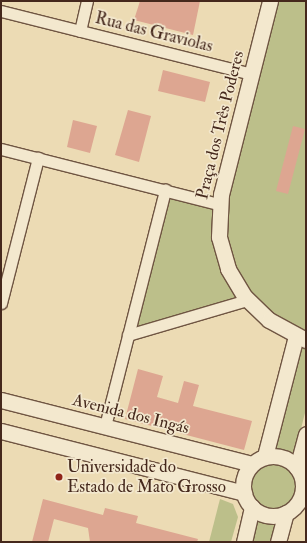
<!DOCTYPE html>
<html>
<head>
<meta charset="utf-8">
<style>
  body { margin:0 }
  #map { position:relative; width:307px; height:543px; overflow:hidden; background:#ecdbb4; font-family:"IM FELL Double Pica",serif }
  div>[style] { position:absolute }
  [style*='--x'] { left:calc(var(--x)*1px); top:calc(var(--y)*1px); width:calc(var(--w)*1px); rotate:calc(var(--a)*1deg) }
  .green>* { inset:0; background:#bcbf8a }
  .round { border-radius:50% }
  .building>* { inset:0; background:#dda691 }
  .roads { filter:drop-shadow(1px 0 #6f5542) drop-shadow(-1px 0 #6f5542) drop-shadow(0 1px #6f5542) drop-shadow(0 -1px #6f5542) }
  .street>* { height:11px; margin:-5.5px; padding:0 5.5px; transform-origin:5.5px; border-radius:5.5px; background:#f3e8ce }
  .secondary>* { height:15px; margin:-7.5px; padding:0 7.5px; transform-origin:7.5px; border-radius:7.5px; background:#f3e8ce }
  .secondary>.ring { margin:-7.5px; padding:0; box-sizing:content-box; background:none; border:15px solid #f3e8ce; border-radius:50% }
  .dots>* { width:11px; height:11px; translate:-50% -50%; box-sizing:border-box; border:2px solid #f3e8ce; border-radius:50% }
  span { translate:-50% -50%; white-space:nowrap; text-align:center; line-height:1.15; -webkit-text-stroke:3.5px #f3e8ce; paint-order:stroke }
  .street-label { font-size:17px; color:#45281c }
  .poi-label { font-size:17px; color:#45281c }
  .left { translate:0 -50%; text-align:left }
  .frame { position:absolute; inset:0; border:2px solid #45281c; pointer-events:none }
</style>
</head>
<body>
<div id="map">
  <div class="green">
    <div style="clip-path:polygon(276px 1px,306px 1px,306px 333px,273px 316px,251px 295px,234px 267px,225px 236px,226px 196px)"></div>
    <div style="clip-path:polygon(170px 186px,214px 196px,213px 239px,238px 298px,133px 329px)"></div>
    <div style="clip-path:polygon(300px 344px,306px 346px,306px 409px,294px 456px,273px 449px)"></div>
    <div class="round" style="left:249px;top:462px;width:48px;height:48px"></div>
    <div style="clip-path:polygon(220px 499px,233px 504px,238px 517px,231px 542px,209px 542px)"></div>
    <div style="clip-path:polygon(256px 518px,277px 522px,272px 542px,250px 542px)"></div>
  </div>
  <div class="building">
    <div style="clip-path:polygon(140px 1px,200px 1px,193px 35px,134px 20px)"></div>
    <div style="clip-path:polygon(163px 70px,210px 82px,205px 102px,158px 91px)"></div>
    <div style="clip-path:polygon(128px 110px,151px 116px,139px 162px,115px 155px)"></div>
    <div style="clip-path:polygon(73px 120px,97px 126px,90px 153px,67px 147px)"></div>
    <div style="clip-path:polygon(293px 126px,305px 129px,288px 194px,276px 191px)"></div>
    <div style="clip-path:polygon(138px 369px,163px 376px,157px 397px,178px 403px,184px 381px,199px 385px,193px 406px,252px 421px,244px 450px,125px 419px)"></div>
    <div style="clip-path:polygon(43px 499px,103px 515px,105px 508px,138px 516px,136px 523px,198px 539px,197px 542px,90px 542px,88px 528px,54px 519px,48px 542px,32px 542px)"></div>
  </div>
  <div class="roads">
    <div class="street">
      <div style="--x:1;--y:11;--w:258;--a:14.1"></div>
      <div style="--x:80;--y:31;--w:31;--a:-77"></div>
      <div style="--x:1;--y:149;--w:225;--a:14.2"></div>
      <div style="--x:1;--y:303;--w:150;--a:-75.7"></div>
      <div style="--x:128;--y:335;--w:124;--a:-16.4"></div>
      <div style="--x:105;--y:426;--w:244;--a:-75.7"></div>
    </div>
    <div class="secondary">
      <div style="--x:270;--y:1;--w:199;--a:104.2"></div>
      <div style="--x:221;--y:194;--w:43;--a:92.7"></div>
      <div style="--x:219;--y:237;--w:33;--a:74"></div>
      <div style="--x:228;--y:269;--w:33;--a:59"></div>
      <div style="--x:245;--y:297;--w:33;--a:44"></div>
      <div style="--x:269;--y:320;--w:42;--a:28.4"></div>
      <div style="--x:1;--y:400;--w:259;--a:14.3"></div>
      <div style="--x:1;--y:431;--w:251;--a:14.3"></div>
      <div class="ring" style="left:243px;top:456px;width:45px;height:45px"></div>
      <div style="--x:265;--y:456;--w:124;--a:-75.5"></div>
      <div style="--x:297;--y:468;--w:35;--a:-75"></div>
      <div style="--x:244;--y:542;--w:36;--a:-77"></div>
      <div style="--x:278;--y:542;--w:30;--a:-75"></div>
    </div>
  </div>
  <div class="dots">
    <div style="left:59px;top:477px;background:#8f2418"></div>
  </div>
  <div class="street-label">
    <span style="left:154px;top:32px;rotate:14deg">Rua das Graviolas</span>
    <span style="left:220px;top:125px;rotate:-76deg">Praça dos Três Poderes</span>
    <span style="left:131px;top:414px;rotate:14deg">Avenida dos Ingás</span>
  </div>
  <div class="poi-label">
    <span class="left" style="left:67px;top:477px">Universidade do<br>Estado de Mato Grosso</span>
  </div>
  <div class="frame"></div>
</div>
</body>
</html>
